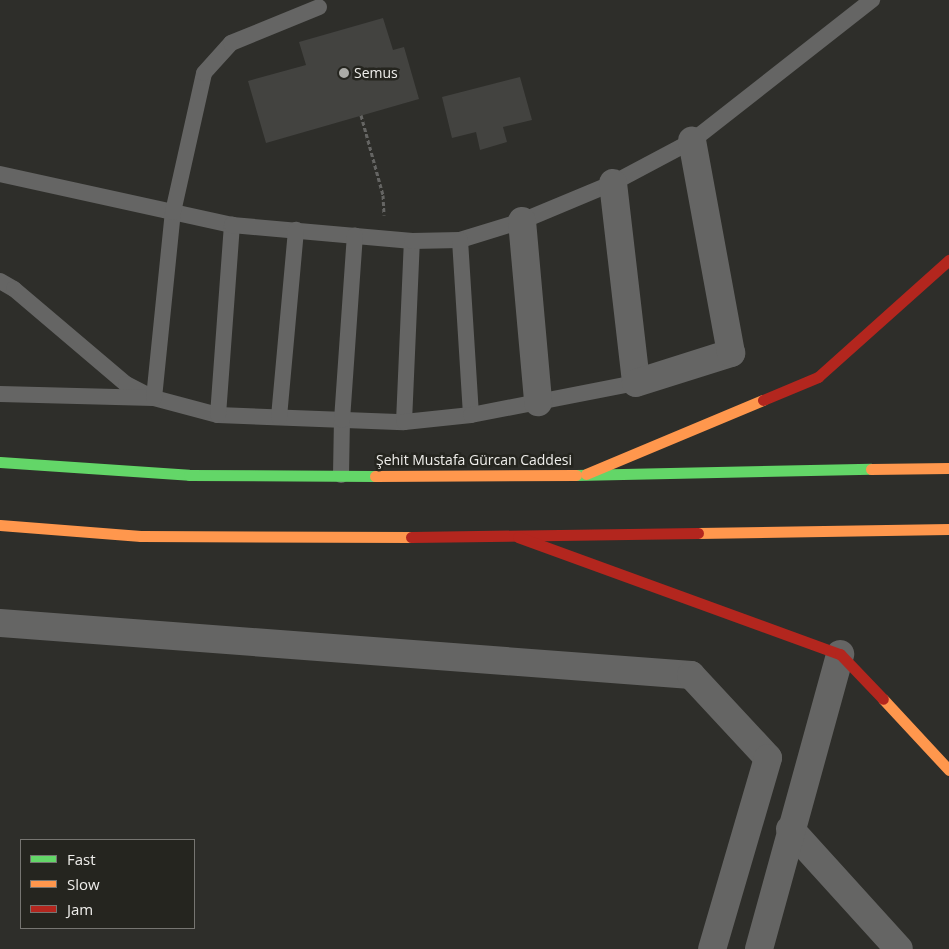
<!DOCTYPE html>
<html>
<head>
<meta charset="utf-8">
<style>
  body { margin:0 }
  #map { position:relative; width:949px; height:949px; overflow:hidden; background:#2e2e2a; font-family:"Open Sans",sans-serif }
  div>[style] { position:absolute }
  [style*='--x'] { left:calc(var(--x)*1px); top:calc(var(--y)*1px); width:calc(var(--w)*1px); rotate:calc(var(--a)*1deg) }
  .building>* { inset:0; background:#434340 }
  .path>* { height:3px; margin-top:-1.5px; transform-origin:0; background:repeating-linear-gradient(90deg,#656563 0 4px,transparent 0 6.5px) }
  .lane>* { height:16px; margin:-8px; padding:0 8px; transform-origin:8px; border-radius:8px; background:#656564 }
  .street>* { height:28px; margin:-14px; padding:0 14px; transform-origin:14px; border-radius:14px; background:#656564 }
  .fast>* { height:11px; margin:-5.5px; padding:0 5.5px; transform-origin:5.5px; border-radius:5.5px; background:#63d668 }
  .slow>* { height:11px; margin:-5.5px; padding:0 5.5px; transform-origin:5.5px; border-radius:5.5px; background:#ff974d }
  .jam>* { height:11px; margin:-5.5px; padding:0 5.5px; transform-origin:5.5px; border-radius:5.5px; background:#b3261e }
  .dots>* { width:14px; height:14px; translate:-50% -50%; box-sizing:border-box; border:2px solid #25251f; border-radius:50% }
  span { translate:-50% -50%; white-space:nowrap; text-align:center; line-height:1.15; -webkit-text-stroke:5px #25251f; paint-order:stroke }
  .poi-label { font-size:14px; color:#efeeeb }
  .left { translate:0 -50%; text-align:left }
  .street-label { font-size:14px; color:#efeeeb }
  .legend { position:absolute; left:20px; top:839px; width:175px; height:90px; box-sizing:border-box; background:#25251f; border:1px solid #767571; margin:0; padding:6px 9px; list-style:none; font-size:15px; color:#efeeeb }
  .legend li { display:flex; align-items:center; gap:10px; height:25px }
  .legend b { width:25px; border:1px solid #767571 }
</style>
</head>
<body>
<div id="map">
  <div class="building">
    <div style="clip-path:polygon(383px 18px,393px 50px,404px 47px,419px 99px,266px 143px,248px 81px,306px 65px,299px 42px)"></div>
    <div style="clip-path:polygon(520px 77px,532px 120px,503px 127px,507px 142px,480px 150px,476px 132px,452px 138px,442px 97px)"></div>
  </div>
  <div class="path">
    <div style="--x:361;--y:115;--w:83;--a:74.6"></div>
    <div style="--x:383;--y:195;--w:20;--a:87"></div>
  </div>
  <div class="lane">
    <div style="--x:0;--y:174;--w:238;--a:12.4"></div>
    <div style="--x:460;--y:240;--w:65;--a:-17"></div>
    <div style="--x:522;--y:221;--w:99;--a:-22.7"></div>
    <div style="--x:613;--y:183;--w:89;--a:-28"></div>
    <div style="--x:692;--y:141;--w:229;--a:-38.1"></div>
    <div style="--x:0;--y:281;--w:16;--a:30"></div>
    <div style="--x:14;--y:289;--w:147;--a:40.3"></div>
    <div style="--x:126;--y:384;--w:31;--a:27"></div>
    <div style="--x:154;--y:398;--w:66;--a:14.9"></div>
    <div style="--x:218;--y:415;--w:186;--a:2.2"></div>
    <div style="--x:404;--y:422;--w:181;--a:-87.5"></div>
    <div style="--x:0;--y:394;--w:154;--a:1.5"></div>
    <div style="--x:154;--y:398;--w:187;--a:-84.2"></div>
    <div style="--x:173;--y:212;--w:142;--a:-77.4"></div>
    <div style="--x:204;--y:73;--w:40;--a:-48"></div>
    <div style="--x:231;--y:43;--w:95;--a:-22.2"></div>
    <div style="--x:218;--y:415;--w:191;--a:-85.8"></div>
    <div style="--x:232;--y:225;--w:181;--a:5.1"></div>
    <div style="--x:412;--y:241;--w:48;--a:-1.2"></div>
    <div style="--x:460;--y:240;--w:175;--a:86.4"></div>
    <div style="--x:471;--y:415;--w:67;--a:174"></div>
    <div style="--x:471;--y:415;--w:168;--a:-11"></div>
    <div style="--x:279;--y:417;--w:188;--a:-84.8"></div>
    <div style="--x:341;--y:475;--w:55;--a:-89"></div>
    <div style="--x:342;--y:420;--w:185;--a:-86"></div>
  </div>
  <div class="street">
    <div style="--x:613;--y:183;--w:201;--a:83.4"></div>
    <div style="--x:636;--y:383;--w:100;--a:-17.5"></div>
    <div style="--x:731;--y:353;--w:216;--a:-100.4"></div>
    <div style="--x:522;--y:221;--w:182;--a:84.9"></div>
    <div style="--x:0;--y:623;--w:693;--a:4.3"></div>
    <div style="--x:691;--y:675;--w:113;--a:47.1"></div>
    <div style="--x:768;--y:758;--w:199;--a:106.3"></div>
    <div style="--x:790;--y:829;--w:162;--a:47.8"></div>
    <div style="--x:759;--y:949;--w:306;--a:-74.6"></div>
  </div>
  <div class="fast">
    <div style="--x:0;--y:462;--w:189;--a:3.9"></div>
    <div style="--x:189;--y:475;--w:186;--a:0.3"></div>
    <div style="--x:576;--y:475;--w:295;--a:-1.2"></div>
  </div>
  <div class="slow">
    <div style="--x:871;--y:469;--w:78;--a:-0.7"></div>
    <div style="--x:586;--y:474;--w:192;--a:-22.7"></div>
    <div style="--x:375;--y:476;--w:201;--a:-0.3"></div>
    <div style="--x:0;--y:525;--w:141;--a:4.5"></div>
    <div style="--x:141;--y:536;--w:270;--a:0.2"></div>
    <div style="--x:698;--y:533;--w:251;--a:-0.9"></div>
    <div style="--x:883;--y:699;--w:97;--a:47.1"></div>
  </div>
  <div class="jam">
    <div style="--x:763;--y:400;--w:60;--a:-22.7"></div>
    <div style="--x:818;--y:377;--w:176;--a:-41.8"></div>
    <div style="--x:411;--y:537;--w:287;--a:-0.8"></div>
    <div style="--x:518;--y:537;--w:343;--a:20"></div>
    <div style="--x:840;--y:654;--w:62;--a:46.3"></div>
  </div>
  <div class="dots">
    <div style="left:344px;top:73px;background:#ababa7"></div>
  </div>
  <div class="poi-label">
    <span class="left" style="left:354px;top:73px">Semus</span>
  </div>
  <div class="street-label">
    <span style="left:474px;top:460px">Şehit Mustafa Gürcan Caddesi</span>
  </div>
  <ul class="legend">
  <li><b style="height:6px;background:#63d668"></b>Fast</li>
  <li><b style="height:6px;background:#ff974d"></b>Slow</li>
  <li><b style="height:6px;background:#b3261e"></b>Jam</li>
  </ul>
</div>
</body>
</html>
